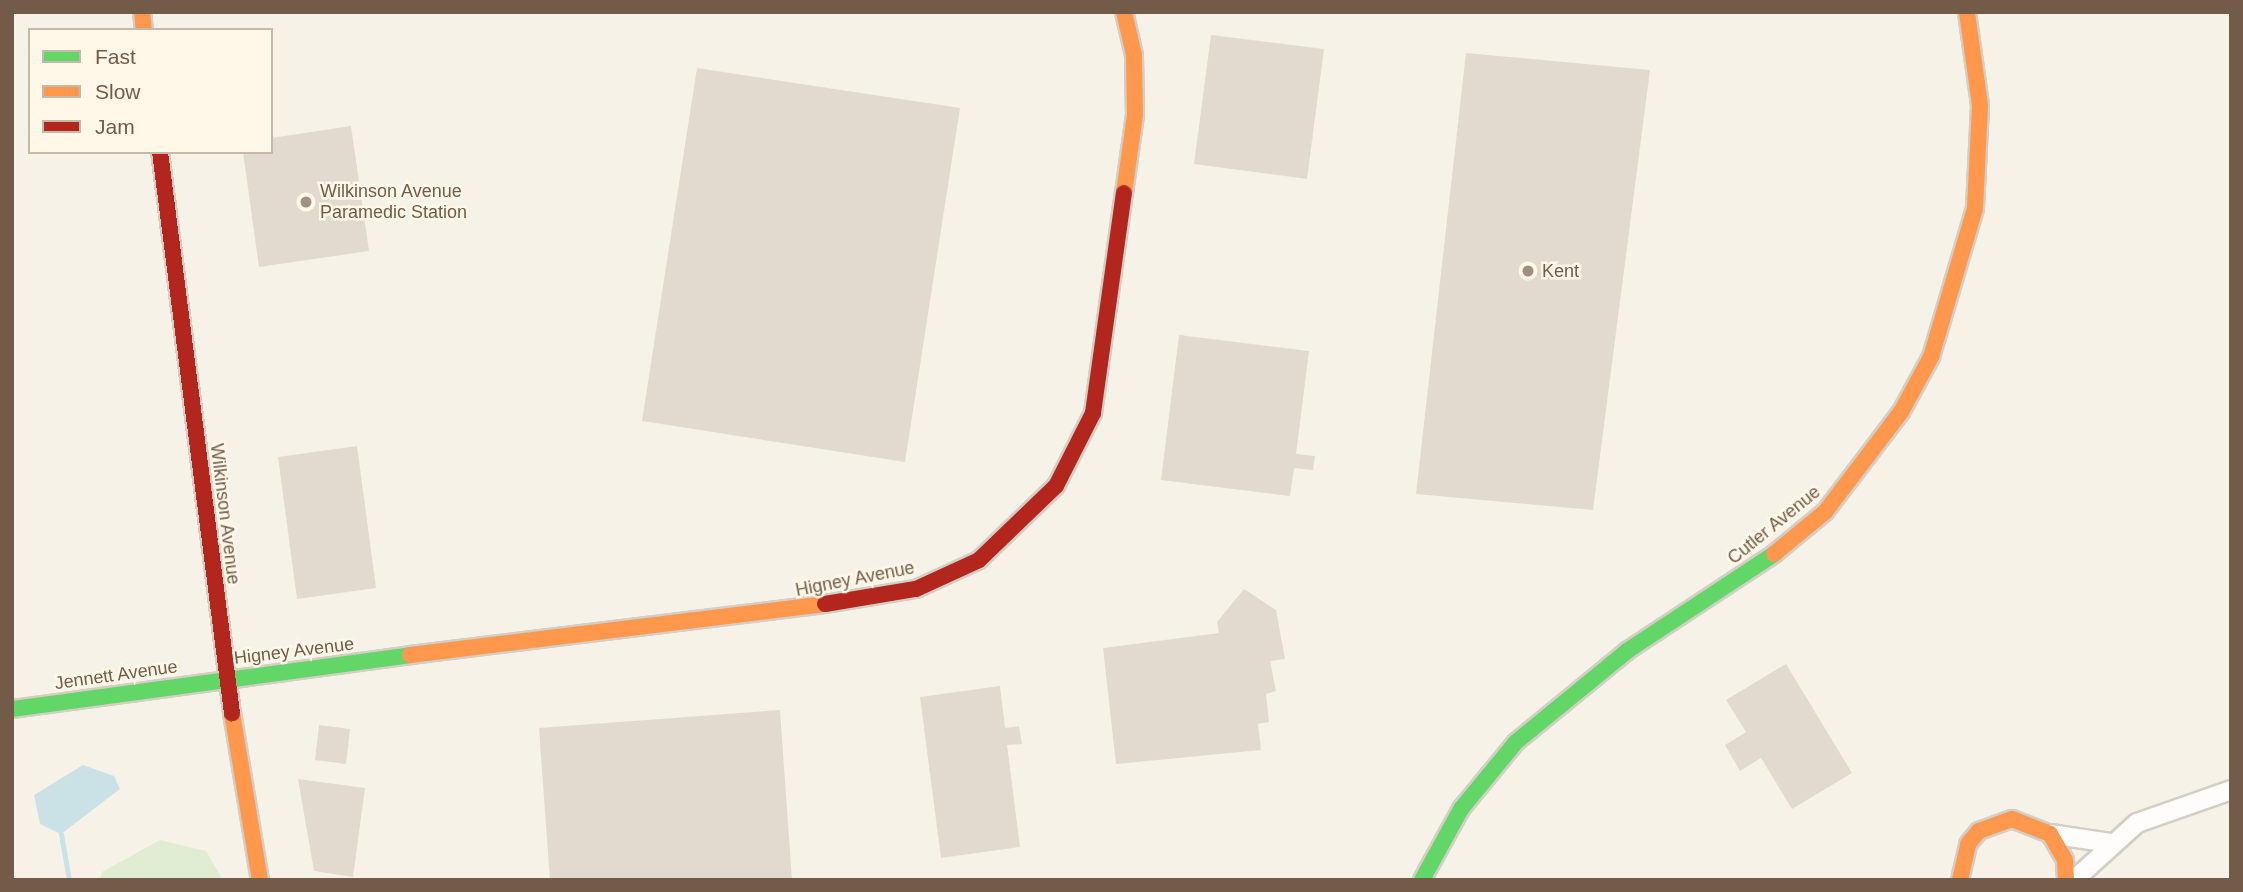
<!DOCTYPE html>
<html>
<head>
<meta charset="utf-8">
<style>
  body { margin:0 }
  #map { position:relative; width:2243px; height:892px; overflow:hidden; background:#f6f2e8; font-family:Helvetica,sans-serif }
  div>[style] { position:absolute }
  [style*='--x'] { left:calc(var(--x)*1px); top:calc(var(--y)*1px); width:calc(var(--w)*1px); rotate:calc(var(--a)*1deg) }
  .green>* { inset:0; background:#e0edd3 }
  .water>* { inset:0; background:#cae2e6 }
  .stream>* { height:5px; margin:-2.5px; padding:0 2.5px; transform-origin:2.5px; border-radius:2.5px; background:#cae2e6 }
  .building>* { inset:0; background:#e2dacf }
  .roads { filter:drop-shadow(2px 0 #d4cec5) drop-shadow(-2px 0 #d4cec5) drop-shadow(0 2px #d4cec5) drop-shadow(0 -2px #d4cec5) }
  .street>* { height:18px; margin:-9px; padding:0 9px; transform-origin:9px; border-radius:9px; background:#fefdfc }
  .fast>* { height:16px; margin:-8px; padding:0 8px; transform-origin:8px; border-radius:8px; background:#63d668 }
  .slow>* { height:16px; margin:-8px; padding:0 8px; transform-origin:8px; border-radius:8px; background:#ff974d }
  .jam>* { height:16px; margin:-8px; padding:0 8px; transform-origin:8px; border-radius:8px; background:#b3261e }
  .dots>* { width:19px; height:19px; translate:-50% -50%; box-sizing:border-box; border:4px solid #fff8e8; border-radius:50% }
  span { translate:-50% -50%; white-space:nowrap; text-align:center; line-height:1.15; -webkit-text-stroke:5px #fff8e8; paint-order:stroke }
  .poi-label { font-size:18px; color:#735b49 }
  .left { translate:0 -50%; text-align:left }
  .street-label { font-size:18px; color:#735b49 }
  .frame { position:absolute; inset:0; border:14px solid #735b49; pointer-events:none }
  .legend { position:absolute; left:28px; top:28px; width:245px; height:126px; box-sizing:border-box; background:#fff8e8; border:2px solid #c7b9a8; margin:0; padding:9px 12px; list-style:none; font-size:21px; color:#735b49 }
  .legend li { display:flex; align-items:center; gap:14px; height:35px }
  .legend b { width:35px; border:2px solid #c7b9a8 }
</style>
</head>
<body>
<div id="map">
  <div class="green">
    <div style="clip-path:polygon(160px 840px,206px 851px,223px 880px,100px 880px,102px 872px)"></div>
  </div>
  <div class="water">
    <div style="clip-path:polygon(83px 765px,114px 776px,120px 789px,61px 834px,40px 824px,34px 795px)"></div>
  </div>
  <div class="stream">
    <div style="--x:61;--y:834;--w:47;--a:80.1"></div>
  </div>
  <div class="building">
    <div style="clip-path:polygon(1211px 35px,1324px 49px,1307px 179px,1194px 164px)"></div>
    <div style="clip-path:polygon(1466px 53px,1650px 70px,1593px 510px,1416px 494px)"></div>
    <div style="clip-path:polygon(697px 68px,960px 108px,905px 462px,642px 421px)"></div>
    <div style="clip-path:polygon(351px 126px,369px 251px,259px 267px,243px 152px,271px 152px,271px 138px)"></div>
    <div style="clip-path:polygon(1179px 335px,1309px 351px,1296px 454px,1315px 456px,1313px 470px,1294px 468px,1290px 496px,1161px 480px)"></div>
    <div style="clip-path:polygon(357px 446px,376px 588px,297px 599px,278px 457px)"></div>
    <div style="clip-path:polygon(1244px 589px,1276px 610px,1285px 659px,1270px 661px,1276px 691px,1266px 694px,1269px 722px,1258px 724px,1261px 750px,1116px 764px,1103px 648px,1219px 633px,1217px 622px)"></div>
    <div style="clip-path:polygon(1786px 664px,1852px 773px,1792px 809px,1761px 758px,1740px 771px,1725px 745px,1746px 732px,1726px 700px)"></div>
    <div style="clip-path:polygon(1000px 686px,1005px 728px,1019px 726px,1022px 744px,1007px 745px,1020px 847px,941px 858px,920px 697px)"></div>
    <div style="clip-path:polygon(780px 710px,792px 880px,550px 880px,539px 728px)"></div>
    <div style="clip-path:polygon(319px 725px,350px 729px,346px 764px,315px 760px)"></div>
    <div style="clip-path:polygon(298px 779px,365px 788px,353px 877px,314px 871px)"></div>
  </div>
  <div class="roads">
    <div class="street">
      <div style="--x:2050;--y:834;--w:61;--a:8.5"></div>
      <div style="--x:2074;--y:880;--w:85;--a:-42.1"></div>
      <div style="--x:2137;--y:823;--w:100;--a:-19.3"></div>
    </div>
    <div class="fast">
      <div style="--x:12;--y:709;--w:402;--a:-7.7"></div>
      <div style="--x:1422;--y:880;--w:81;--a:-61.2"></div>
      <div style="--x:1461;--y:809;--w:87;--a:-50.6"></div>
      <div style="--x:1516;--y:742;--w:144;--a:-39.3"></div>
      <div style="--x:1627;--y:651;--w:176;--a:-33.4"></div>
    </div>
    <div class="slow">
      <div style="--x:142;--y:12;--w:18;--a:84"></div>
      <div style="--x:1124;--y:193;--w:79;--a:-82"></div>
      <div style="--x:1135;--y:115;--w:60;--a:-91"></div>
      <div style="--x:1134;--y:55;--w:44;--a:-103.1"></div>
      <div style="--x:1774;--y:554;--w:66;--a:-39.5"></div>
      <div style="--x:1825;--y:512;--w:126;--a:-52.8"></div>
      <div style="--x:1901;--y:412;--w:63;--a:-61.4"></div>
      <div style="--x:1931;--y:357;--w:155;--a:-73.5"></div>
      <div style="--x:1975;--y:208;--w:103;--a:-87.2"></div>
      <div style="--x:1980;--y:105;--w:94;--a:-98"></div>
      <div style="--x:410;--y:655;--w:418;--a:-7"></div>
      <div style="--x:232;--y:713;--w:169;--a:80.5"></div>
      <div style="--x:1960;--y:880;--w:37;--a:-77"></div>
      <div style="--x:1968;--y:844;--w:17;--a:-50"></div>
      <div style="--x:1979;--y:831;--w:35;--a:-20"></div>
      <div style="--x:2012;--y:819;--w:41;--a:21.5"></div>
      <div style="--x:2050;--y:834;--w:30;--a:60"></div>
      <div style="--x:2065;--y:860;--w:20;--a:87"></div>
    </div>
    <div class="jam">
      <div style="--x:160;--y:152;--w:566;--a:82.69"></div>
      <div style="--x:825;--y:604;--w:92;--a:-9.4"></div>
      <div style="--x:916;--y:589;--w:69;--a:-24.7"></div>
      <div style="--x:979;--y:560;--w:107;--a:-43.9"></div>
      <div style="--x:1056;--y:486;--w:82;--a:-63.1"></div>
      <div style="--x:1093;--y:413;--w:222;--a:-82"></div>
    </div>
  </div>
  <div class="dots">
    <div style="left:306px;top:202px;background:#a19081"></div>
    <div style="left:1528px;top:271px;background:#a19081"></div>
  </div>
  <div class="poi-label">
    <span class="left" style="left:320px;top:202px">Wilkinson Avenue<br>Paramedic Station</span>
    <span class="left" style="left:1542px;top:271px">Kent</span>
  </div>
  <div class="street-label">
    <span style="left:225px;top:514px;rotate:83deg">Wilkinson Avenue</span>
    <span style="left:1774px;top:525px;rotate:-39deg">Cutler Avenue</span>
    <span style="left:855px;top:579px;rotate:-11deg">Higney Avenue</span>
    <span style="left:294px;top:651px;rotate:-7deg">Higney Avenue</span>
    <span style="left:116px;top:675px;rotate:-8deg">Jennett Avenue</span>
  </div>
  <div class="frame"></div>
  <ul class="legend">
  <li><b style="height:9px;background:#63d668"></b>Fast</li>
  <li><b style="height:9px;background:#ff974d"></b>Slow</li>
  <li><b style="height:9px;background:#b3261e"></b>Jam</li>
  </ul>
</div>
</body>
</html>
